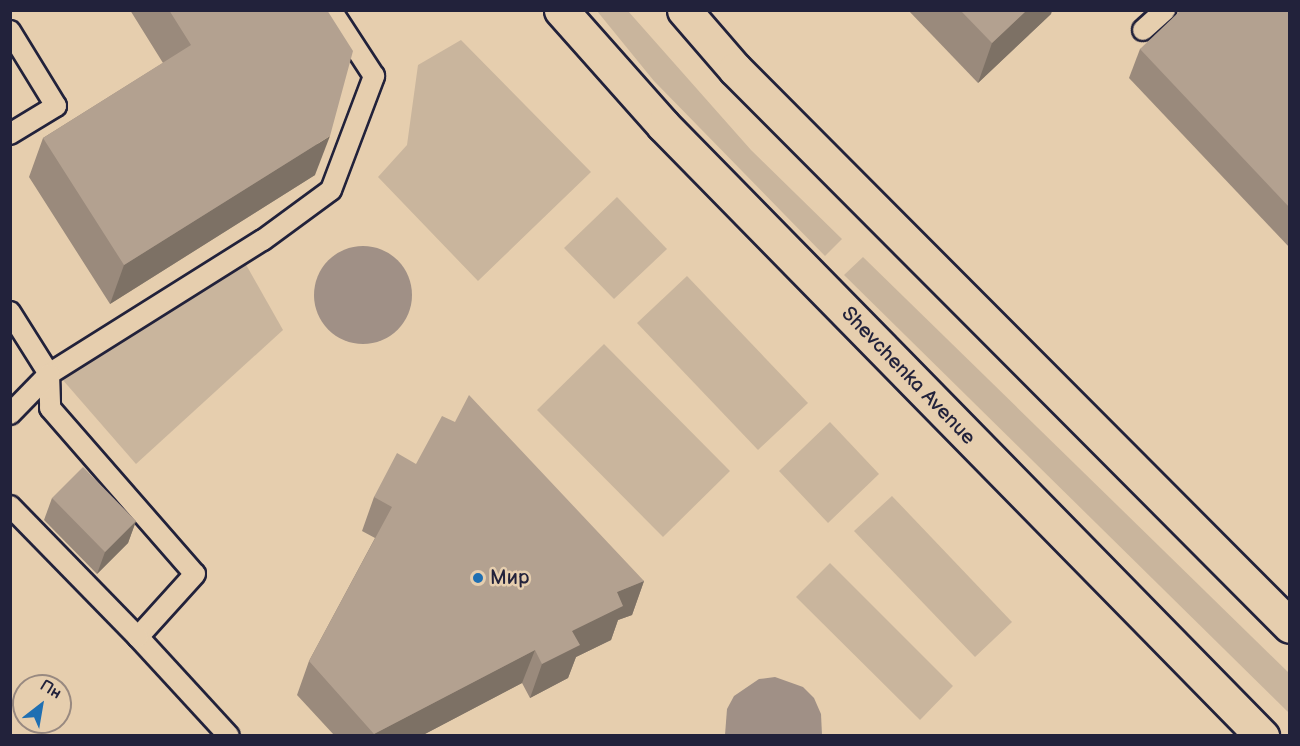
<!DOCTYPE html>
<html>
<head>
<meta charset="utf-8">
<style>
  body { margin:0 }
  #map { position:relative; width:1300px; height:746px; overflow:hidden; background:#e6ceae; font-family:"Balsamiq Sans",sans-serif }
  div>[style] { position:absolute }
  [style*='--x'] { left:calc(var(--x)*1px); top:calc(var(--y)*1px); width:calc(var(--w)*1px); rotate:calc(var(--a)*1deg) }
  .green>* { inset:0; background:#c9b59d }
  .water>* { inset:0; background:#a09086 }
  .round { border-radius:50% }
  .roads { filter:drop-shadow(2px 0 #22223b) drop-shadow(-2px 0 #22223b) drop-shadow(0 2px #22223b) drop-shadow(0 -2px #22223b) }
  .lane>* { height:20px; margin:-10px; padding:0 10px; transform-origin:10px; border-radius:10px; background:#e6ceae }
  .secondary>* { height:33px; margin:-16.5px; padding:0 16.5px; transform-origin:16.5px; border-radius:16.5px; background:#e6ceae }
  .wall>* { inset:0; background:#9a8a7c }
  .shaded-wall>* { inset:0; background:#7d7165 }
  .building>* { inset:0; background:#b3a190 }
  .dots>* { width:16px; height:16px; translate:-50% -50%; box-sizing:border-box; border:3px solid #e6ceae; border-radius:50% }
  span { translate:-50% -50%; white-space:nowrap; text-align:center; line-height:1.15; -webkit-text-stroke:5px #e6ceae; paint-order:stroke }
  .street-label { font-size:20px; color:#22223b }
  .poi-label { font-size:20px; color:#22223b }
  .left { translate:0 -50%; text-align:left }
  .frame { position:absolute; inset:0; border:12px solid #22223b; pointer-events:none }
  .north { position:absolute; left:12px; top:674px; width:60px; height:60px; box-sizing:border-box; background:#e6ceae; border:2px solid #988980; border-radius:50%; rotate:31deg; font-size:16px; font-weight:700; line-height:24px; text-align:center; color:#22223b }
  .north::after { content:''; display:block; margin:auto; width:21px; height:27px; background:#1f6fb2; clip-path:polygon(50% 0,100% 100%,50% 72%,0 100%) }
</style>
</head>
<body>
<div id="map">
  <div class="green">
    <div style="clip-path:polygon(597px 11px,628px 11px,751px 150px,842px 239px,825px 256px,654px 81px)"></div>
    <div style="clip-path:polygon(461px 40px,591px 172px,478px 281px,378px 177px,407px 145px,418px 65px)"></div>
    <div style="clip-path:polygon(617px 197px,667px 249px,614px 299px,564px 248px)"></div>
    <div style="clip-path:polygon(236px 247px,283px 330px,136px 464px,55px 371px)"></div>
    <div style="clip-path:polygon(863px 257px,1289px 673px,1289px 713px,844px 275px)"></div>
    <div style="clip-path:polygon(687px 276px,808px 403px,758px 450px,637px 323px)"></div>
    <div style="clip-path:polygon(604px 344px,730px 471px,663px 537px,537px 410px)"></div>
    <div style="clip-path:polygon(830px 422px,879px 474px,828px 523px,779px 471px)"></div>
    <div style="clip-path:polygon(892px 496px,1012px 622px,975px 657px,854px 531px)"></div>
    <div style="clip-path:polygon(830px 563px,953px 686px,920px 720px,796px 597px)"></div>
  </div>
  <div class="water">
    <div class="round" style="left:314px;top:246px;width:98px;height:98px"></div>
    <div style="clip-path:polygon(775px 677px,803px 687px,814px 698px,821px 714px,822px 735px,725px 735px,727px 709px,734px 696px,759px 679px)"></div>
  </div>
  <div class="roads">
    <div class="lane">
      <div style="--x:1143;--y:30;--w:30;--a:-42"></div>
      <div style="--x:10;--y:31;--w:88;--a:58.5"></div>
      <div style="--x:56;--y:106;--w:54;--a:148.7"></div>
      <div style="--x:10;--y:312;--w:73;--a:57.8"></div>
      <div style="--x:49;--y:374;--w:252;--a:-32.1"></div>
      <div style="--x:263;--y:240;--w:84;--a:-36.3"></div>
      <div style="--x:331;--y:190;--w:122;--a:-69.3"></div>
      <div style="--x:374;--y:76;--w:79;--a:-123.1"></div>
      <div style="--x:49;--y:374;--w:34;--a:88"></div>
      <div style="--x:50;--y:408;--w:220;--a:48.9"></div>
      <div style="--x:195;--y:574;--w:85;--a:132.1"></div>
      <div style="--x:138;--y:637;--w:134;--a:47.4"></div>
      <div style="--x:10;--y:414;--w:56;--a:-45.7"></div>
      <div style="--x:10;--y:506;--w:183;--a:45.7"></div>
    </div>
    <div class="secondary">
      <div style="--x:561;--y:10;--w:154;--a:48.4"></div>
      <div style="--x:663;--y:125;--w:856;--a:45.57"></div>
      <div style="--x:684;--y:10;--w:78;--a:49.2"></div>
      <div style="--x:735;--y:69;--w:786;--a:45.1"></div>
    </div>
  </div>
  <div class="wall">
    <div style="clip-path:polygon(130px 10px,327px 10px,315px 175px,110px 304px,29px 177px,43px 138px,163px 63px)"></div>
    <div style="clip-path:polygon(908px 10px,1052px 10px,1051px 14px,978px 83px)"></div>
    <div style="clip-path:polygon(1290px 10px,1290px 248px,1129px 78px,1140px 49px)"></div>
    <div style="clip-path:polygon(416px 464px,644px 581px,632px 615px,618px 620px,611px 640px,576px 657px,568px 678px,530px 698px,522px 683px,423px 735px,334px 735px,297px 695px,309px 661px,375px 538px,362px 531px,374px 497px)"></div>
    <div style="clip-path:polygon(52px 498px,136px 521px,128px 543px,97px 574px,44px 520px)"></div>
  </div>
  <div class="shaded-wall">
    <div style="clip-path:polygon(1027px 10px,1052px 10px,1051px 14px,978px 83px,992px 43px)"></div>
    <div style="clip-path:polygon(330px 136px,315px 175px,110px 304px,124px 265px)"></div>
    <div style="clip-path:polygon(136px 521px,128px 543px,97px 574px,105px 552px)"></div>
    <div style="clip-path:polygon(644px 581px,632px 615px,618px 620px,611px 640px,576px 657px,568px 678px,530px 698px,542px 664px,572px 631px,617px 592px)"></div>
    <div style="clip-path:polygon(535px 650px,522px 683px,423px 735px,374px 735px,374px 734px)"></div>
  </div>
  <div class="building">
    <div style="clip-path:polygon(169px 10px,327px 10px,353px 51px,330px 136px,124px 265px,43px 138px,191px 45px)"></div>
    <div style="clip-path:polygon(960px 10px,1027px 10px,992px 43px)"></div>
    <div style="clip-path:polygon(1181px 10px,1290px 10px,1290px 208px,1140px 49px)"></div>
    <div style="clip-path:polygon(469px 395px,644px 581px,617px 592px,623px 606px,572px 631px,580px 645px,542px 664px,535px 650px,374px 734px,309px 661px,392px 507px,374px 497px,397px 453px,416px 464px,442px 416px,455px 422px)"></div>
    <div style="clip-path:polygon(83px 467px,136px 521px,105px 552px,52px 498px)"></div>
  </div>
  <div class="dots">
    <div style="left:478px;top:578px;background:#1f6fb2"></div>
  </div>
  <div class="street-label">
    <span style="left:908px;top:376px;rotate:46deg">Shevchenka Avenue</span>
  </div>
  <div class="poi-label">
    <span class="left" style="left:490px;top:578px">Мир</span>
  </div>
  <div class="frame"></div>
  <div class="north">Пн</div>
</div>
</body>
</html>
